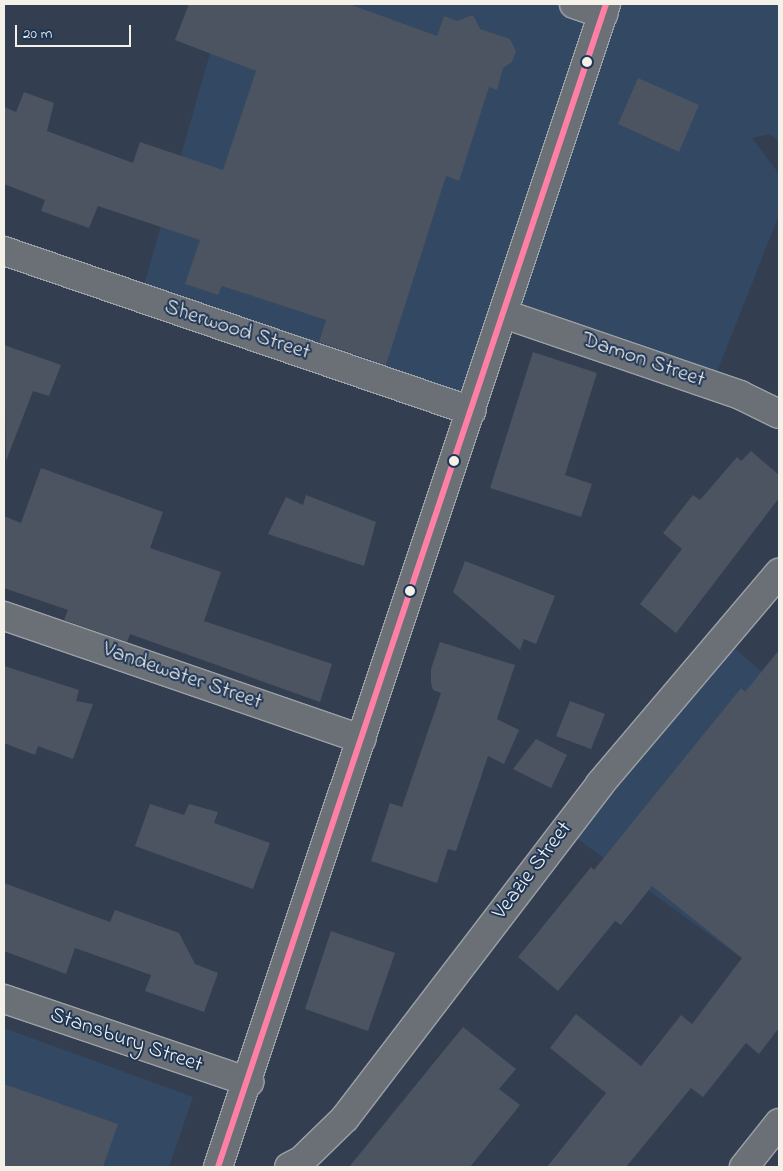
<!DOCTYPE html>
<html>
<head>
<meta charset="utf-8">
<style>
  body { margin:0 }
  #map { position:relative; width:783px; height:1171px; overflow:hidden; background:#333f50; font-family:"Indie Flower",sans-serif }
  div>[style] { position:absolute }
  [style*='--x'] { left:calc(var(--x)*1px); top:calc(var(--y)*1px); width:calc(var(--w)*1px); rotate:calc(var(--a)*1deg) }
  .built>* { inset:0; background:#334863 }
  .building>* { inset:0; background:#4b5460 }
  .roads { filter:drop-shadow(1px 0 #9ba0a6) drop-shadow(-1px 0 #9ba0a6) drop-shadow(0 1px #9ba0a6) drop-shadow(0 -1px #9ba0a6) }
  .street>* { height:28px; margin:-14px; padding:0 14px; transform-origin:14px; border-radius:14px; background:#6b7077 }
  .primary>* { height:28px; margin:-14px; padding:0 14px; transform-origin:14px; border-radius:14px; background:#6b7077 }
  .bus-1>* { height:6px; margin:-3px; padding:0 3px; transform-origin:3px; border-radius:3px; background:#ff80a4 }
  .dots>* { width:14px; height:14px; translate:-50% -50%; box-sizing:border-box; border:2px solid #1d3557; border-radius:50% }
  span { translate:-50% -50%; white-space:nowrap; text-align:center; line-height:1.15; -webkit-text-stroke:4px #1d3557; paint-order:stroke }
  .street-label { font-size:22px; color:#f4f1e8 }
  .frame { position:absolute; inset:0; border:5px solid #f4f1e8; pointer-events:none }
  .scale { position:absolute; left:15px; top:25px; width:116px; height:22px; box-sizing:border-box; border:2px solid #f4f1e8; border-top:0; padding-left:6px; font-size:15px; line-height:18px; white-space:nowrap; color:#f4f1e8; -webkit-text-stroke:4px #1d3557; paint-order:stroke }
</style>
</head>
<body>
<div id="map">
  <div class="built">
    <div style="clip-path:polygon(224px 4px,779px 4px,779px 141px,769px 134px,752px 138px,779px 174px,779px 215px,713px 382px,510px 316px,471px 402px,141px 296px)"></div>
    <div style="clip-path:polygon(724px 638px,779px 688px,779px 985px,565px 830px)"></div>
    <div style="clip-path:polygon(4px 1028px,193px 1097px,169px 1167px,4px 1167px)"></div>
  </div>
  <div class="building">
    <div style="clip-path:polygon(189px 4px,349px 4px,437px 36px,444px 16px,457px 21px,473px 15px,480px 29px,510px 39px,516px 51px,512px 62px,503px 68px,497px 90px,489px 87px,459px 181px,446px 176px,386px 365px,319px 342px,326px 320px,222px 286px,218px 295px,185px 284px,200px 240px,98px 206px,89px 228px,41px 211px,45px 200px,4px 184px,4px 107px,16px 112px,24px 92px,54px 103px,47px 131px,133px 163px,140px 142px,223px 170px,256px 71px,175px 40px)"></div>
    <div style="clip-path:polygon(638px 78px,699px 105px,679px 152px,618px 124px)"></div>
    <div style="clip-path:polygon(4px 345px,61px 365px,49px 396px,33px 391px,6px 461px)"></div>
    <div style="clip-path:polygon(533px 352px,597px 373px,565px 475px,592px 484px,581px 517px,490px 488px)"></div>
    <div style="clip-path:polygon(751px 451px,779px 475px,779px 498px,676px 633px,640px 604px,682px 549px,663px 533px,693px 495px,700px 500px,737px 457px,741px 461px)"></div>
    <div style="clip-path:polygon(41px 468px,163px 512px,150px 548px,221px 572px,204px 621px,332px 664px,320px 702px,130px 634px,127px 642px,64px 620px,68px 610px,4px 588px,4px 516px,21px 523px)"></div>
    <div style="clip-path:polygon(306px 495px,376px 522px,364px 566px,268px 534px,286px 497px,303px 505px)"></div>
    <div style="clip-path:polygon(465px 561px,555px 596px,536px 644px,524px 639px,520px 650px,453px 592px)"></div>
    <div style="clip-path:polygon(440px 642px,515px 665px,497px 719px,519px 730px,504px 764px,488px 756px,456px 851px,448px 849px,437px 883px,371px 861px,390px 803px,402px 807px,441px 693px,433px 690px,431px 683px,431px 669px)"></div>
    <div style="clip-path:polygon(779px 650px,779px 1028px,759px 1054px,746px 1043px,703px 1097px,691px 1088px,626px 1167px,547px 1167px,606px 1093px,550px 1048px,576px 1014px,641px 1066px,681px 1015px,692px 1024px,742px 958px,652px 886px,621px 925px,615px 921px,558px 991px,518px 957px,591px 867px,594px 870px,741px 688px,745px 692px)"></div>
    <div style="clip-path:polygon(4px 666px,79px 690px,76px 701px,93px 704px,73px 759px,38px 746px,35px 755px,4px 743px)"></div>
    <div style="clip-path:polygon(570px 701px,605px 714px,591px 749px,556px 736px)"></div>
    <div style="clip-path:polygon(536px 739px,567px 755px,551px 788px,513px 769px)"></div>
    <div style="clip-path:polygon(150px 804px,184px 815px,189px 804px,218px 812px,214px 823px,270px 843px,253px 889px,135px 846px)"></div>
    <div style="clip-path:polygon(4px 883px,110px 922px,115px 910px,179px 933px,195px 964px,218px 973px,204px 1012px,145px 991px,151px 975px,75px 948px,66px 974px,4px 951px)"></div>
    <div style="clip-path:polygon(331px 931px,395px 953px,368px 1031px,305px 1009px)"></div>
    <div style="clip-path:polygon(463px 1027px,516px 1069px,499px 1089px,520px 1105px,470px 1167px,349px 1167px)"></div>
    <div style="clip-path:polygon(4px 1084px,118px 1124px,103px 1167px,4px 1167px)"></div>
  </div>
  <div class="roads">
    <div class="street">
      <div style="--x:574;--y:4;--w:31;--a:19"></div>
      <div style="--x:4;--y:251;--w:494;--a:18.9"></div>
      <div style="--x:504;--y:314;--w:250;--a:18.9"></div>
      <div style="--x:740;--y:395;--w:43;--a:26"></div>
      <div style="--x:4;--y:616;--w:378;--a:19"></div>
      <div style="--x:4;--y:999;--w:259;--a:18.7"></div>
      <div style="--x:289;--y:1167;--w:13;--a:-27"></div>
      <div style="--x:301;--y:1161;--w:62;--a:-44.3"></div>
      <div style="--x:345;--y:1118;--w:420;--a:-52.6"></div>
      <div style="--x:600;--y:784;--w:277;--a:-49.7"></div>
      <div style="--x:744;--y:1167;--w:56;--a:-51.5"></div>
    </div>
    <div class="primary">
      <div style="--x:218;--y:1167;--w:1226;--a:-71.55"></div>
    </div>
  </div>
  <div class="bus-1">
    <div style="--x:218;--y:1167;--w:1226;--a:-71.55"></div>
  </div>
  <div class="dots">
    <div style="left:587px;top:62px;background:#f4f1e8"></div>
    <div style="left:454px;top:461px;background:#f4f1e8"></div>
    <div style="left:410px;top:591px;background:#f4f1e8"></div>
  </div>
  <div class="street-label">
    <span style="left:237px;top:331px;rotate:18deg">Sherwood Street</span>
    <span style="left:643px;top:361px;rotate:19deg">Damon Street</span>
    <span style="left:182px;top:677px;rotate:19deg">Vandewater Street</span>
    <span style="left:533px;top:871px;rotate:-53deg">Veazie Street</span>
    <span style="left:126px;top:1041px;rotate:19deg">Stansbury Street</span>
  </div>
  <div class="frame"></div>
  <div class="scale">20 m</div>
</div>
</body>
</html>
